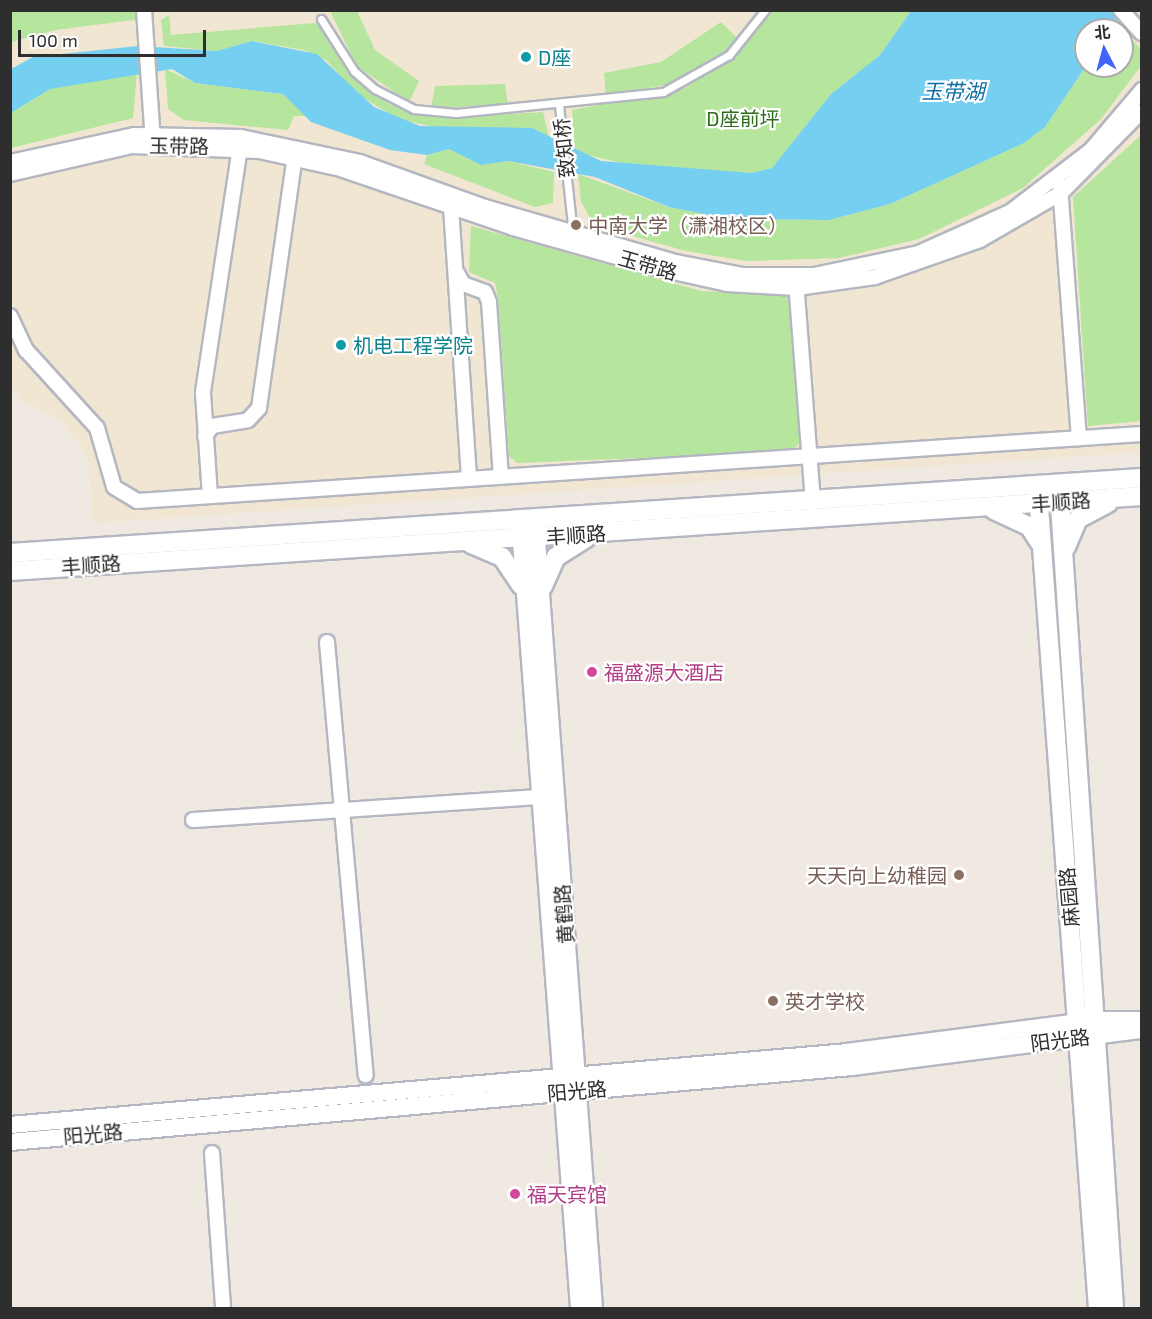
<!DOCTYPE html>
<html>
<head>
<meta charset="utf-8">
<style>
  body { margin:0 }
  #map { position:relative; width:1152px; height:1319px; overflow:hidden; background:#efe9e1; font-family:"Exo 2","Noto Sans SC",sans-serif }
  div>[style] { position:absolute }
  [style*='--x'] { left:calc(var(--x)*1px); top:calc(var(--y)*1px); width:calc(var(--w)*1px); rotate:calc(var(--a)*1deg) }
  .education>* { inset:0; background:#f0e6d1 }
  .green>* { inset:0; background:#b6e59e }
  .water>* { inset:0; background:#75cff0 }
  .roads { filter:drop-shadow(2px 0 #b4b7c1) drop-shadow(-2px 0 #b4b7c1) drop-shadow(0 2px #b4b7c1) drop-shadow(0 -2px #b4b7c1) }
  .service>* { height:7px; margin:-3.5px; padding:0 3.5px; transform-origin:3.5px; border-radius:3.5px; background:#fff }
  .minor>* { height:14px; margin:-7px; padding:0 7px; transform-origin:7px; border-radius:7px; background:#fff }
  .tertiary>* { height:16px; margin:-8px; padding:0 8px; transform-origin:8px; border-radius:8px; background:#fff }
  .secondary>* { height:18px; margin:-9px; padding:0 9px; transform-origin:9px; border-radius:9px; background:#fff }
  .dots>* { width:16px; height:16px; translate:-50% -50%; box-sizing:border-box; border:3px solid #fff; border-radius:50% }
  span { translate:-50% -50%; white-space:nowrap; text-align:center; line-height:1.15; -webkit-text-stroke:4.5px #fff; paint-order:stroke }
  .culture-label { font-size:20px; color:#0d838f }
  .left { translate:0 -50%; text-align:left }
  .park-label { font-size:20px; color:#2c6e1b }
  .street-label { font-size:20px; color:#2e2e2e }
  .education-label { font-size:20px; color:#785e54 }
  .right { translate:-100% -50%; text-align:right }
  .hotel-label { font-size:20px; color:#b23c85 }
  .water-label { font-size:21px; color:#0d6fa3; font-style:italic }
  .frame { position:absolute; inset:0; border:12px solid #2e2e2e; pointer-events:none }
  .north { position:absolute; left:1074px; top:18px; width:60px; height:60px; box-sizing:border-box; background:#fff; border:2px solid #ababab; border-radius:50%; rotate:354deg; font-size:16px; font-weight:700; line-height:24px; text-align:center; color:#2e2e2e }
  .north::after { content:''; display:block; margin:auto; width:21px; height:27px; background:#4264fb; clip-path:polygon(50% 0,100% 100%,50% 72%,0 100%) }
  .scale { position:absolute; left:18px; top:30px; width:188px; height:27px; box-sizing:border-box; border:3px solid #2e2e2e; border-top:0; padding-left:8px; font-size:18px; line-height:21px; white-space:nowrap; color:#2e2e2e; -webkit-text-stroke:4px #fff; paint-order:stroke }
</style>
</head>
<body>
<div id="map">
  <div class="education">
    <div style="clip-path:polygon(evenodd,10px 11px,1141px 11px,1141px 452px,93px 523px,88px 457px,61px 420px,24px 402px,11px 385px,10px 11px,1086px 30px,1122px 30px,1122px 66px,1086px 66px,1086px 30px)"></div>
  </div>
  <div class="green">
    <div style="clip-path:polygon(11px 11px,139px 11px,141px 19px,56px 30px,11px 42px)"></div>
    <div style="clip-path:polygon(330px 11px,357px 11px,375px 50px,419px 81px,409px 102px,357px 66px)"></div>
    <div style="clip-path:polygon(770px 11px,911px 11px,880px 55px,831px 94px,772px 168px,751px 173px,638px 167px,575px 152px,572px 110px,685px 88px,733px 56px)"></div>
    <div style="clip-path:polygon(169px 15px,171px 35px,315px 23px,328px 33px,350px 73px,390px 105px,448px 118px,543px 112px,550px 141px,532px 128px,439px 128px,398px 119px,357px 94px,327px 61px,304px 50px,252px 41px,217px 51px,164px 46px,161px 20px)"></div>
    <div style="clip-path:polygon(721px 22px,738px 39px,714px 61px,675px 83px,606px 96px,604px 73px,661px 62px)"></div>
    <div style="clip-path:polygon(1115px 22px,1140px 48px,1141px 66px,1101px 119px,1023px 188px,919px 239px,839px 258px,746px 261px,686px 251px,604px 228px,590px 218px,581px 201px,578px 174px,669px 207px,729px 219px,829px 220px,890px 204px,1024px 143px,1045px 127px,1086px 66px,1122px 66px,1122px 30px,1109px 30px)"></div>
    <div style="clip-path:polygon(165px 69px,195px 83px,283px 94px,307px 116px,294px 116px,288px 130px,184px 120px,168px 109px)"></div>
    <div style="clip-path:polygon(137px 71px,133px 118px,11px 148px,11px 113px,50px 89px)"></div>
    <div style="clip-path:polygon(505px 84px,508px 105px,431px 108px,435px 86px)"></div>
    <div style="clip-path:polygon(1141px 135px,1141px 421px,1088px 426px,1073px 197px)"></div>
    <div style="clip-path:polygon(449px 149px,481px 165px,508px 161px,554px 172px,553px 203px,535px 207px,424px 164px,427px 155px)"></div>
    <div style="clip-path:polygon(471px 226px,701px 291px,788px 296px,794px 311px,803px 435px,798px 444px,792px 452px,517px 463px,509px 456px,498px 298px,495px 283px,469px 272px)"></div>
  </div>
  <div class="water">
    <div style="clip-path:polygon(911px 11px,1124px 11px,1109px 30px,1086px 30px,1086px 66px,1045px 127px,1024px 143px,890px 204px,829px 220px,729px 219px,669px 207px,595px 177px,508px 161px,481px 165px,449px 149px,427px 155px,390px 150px,311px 122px,283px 94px,195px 83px,172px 69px,50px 89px,11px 113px,11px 69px,33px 57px,138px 46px,217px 51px,252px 41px,317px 54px,374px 107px,420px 126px,532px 128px,601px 161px,751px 173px,772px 168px,831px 94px,880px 55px)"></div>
  </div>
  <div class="roads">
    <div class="service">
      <div style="--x:321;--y:19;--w:62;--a:57.6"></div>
      <div style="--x:354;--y:71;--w:28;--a:41"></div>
      <div style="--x:375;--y:89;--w:44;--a:27.1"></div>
      <div style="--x:414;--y:109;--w:42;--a:5.4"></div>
      <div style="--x:456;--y:113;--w:208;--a:-5.8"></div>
      <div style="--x:663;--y:92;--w:76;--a:-29.3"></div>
      <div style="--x:729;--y:55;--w:58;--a:-51.3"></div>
      <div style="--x:559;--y:105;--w:130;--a:83.8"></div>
    </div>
    <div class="minor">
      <div style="--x:144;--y:10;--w:133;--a:86.1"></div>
      <div style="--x:1121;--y:10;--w:31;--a:48"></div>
      <div style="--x:10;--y:162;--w:128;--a:-12.2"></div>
      <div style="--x:135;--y:135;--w:106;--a:1.1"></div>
      <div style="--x:241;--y:137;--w:122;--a:11.9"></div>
      <div style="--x:360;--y:162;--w:133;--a:19.8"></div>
      <div style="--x:485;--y:207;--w:199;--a:16.1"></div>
      <div style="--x:676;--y:262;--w:67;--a:11.1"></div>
      <div style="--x:742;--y:275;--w:72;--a:0"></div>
      <div style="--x:814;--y:275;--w:107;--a:-11.8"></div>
      <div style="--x:919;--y:253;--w:100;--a:-24.3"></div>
      <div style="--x:1010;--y:212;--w:102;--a:-37.4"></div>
      <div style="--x:1091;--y:150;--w:79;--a:-49.6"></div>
      <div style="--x:10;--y:174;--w:124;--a:-13"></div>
      <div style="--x:131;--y:146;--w:128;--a:2.2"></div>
      <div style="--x:259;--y:151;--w:80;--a:12.3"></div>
      <div style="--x:337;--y:168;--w:186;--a:18.8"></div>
      <div style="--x:513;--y:228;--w:148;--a:15.7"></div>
      <div style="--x:655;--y:268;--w:74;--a:12.5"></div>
      <div style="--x:727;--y:284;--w:70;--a:3.3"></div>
      <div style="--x:797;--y:288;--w:79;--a:-8"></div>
      <div style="--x:875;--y:277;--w:111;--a:-19.4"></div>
      <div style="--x:980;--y:240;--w:94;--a:-30.1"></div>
      <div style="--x:1061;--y:193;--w:115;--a:-45.4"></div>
      <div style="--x:1060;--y:186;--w:253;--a:85.7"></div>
      <div style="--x:451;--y:207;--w:272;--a:86.2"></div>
      <div style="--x:457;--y:273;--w:13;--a:61"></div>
      <div style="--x:463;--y:284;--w:23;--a:20"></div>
      <div style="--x:485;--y:292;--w:11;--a:68"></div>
      <div style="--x:489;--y:302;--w:174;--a:86.1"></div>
      <div style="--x:796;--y:281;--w:222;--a:85.6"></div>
      <div style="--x:10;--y:316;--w:38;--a:65"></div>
      <div style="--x:26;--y:350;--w:105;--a:47.7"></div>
      <div style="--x:97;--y:428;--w:61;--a:73.9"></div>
      <div style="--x:114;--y:487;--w:27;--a:31"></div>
      <div style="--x:137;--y:501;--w:1007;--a:-3.81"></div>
      <div style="--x:205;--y:436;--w:12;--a:-55"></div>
      <div style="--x:212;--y:426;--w:36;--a:-9"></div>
      <div style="--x:248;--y:420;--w:16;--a:-47"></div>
      <div style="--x:259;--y:408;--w:262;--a:-81.9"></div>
      <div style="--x:210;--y:496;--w:104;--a:-93.9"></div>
      <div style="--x:203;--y:392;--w:253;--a:-81.4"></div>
      <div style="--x:327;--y:642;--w:435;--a:84.9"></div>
      <div style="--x:193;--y:820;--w:358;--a:-3.8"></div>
      <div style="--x:212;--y:1153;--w:155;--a:85.9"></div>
    </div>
    <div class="tertiary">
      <div style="--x:10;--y:1125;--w:840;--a:-4.98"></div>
      <div style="--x:847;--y:1052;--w:248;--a:-7.4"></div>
      <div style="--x:1093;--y:1020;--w:48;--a:0"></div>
      <div style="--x:10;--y:1142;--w:845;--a:-5.09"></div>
      <div style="--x:852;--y:1067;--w:292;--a:-7.3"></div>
    </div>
    <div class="secondary">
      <div style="--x:1059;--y:490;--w:820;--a:86.15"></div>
      <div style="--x:1038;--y:493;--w:817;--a:85.79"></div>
      <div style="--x:994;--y:510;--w:38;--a:25"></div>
      <div style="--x:1029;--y:526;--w:20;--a:57"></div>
      <div style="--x:535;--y:526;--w:784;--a:85.76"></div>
      <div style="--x:521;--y:528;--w:782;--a:85.67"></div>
      <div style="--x:471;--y:544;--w:34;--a:23"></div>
      <div style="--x:502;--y:557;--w:34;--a:56"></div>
      <div style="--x:1066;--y:547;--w:30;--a:-67"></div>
      <div style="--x:1078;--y:519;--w:34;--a:-28"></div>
      <div style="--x:10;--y:553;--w:1134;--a:-3.79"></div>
      <div style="--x:10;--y:571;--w:1134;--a:-3.79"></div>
      <div style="--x:543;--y:586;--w:32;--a:-66"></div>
      <div style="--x:556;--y:557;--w:36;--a:-32"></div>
    </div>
  </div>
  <div class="dots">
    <div style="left:526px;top:57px;background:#0f9aa8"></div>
    <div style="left:576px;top:225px;background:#8d6e63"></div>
    <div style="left:341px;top:345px;background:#0f9aa8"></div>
    <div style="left:592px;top:672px;background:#d1479c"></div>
    <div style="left:959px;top:875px;background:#8d6e63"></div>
    <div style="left:773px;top:1001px;background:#8d6e63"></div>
    <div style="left:515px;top:1194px;background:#d1479c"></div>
  </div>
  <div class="culture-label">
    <span class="left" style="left:538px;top:57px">D座</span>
    <span class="left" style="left:353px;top:345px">机电工程学院</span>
  </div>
  <div class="park-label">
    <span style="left:743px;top:118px">D座前坪</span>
  </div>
  <div class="street-label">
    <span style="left:179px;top:146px;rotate:1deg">玉带路</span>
    <span style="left:564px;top:148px;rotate:-96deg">致知桥</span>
    <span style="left:648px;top:265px;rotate:16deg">玉带路</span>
    <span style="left:1061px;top:502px;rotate:-4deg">丰顺路</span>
    <span style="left:576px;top:535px;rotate:-4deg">丰顺路</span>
    <span style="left:91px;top:565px;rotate:-4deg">丰顺路</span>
    <span style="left:1069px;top:897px;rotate:-95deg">麻园路</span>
    <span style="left:564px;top:914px;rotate:-94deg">黄鹤路</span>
    <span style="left:1060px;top:1040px;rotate:-7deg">阳光路</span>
    <span style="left:577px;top:1091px;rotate:-5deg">阳光路</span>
    <span style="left:93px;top:1134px;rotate:-5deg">阳光路</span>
  </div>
  <div class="education-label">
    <span class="left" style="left:588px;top:225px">中南大学（潇湘校区）</span>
    <span class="right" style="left:947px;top:875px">天天向上幼稚园</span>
    <span class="left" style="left:785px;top:1001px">英才学校</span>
  </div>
  <div class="hotel-label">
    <span class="left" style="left:604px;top:672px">福盛源大酒店</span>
    <span class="left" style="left:527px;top:1194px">福天宾馆</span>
  </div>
  <div class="water-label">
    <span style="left:953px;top:91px">玉带湖</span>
  </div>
  <div class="frame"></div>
  <div class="north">北</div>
  <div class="scale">100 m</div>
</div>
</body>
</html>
